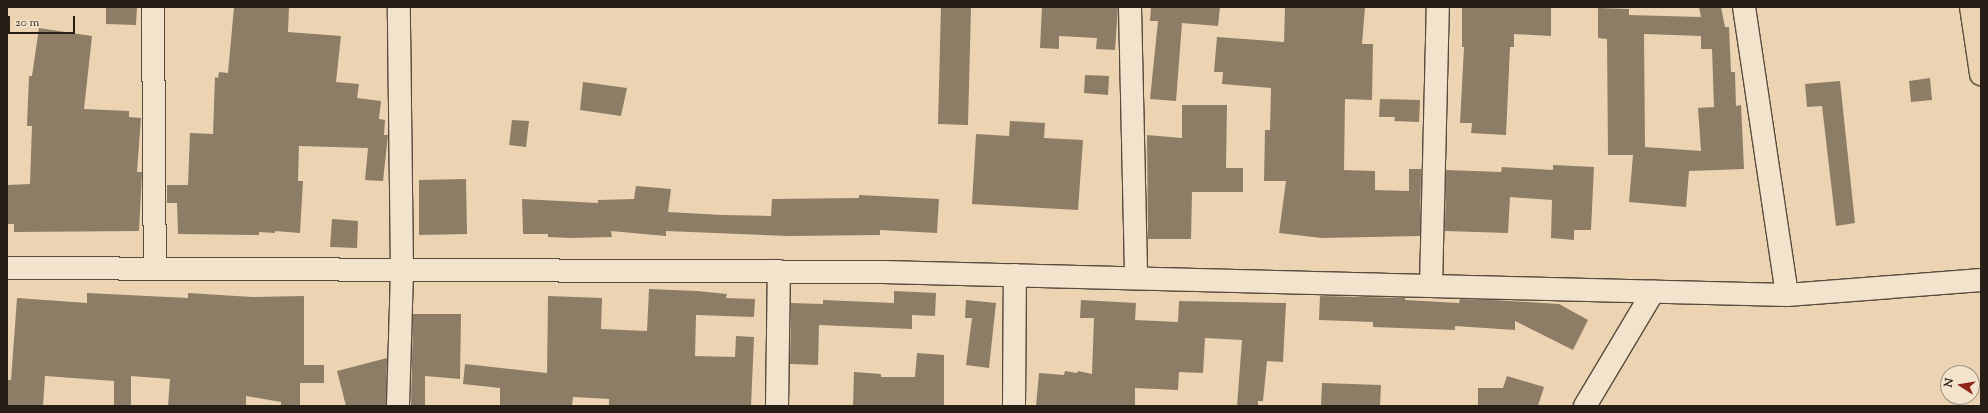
<!DOCTYPE html>
<html>
<head>
<meta charset="utf-8">
<style>
  body { margin:0 }
  #map { position:relative; width:1988px; height:413px; overflow:hidden; background:#ecd4b2; font-family:"Sorts Mill Goudy",serif }
  div>[style] { position:absolute }
  [style*='--x'] { left:calc(var(--x)*1px); top:calc(var(--y)*1px); width:calc(var(--w)*1px); rotate:calc(var(--a)*1deg) }
  .building>* { inset:0; background:#8d7d67 }
  .roads { filter:drop-shadow(1px 0 #584c3d) drop-shadow(-1px 0 #584c3d) drop-shadow(0 1px #584c3d) drop-shadow(0 -1px #584c3d) }
  .minor>* { height:22px; margin:-11px; padding:0 11px; transform-origin:11px; border-radius:11px; background:#f3e3cd }
  .trunk>* { height:22px; margin:-11px; padding:0 11px; transform-origin:11px; border-radius:11px; background:#ecd4b2 }
  span { translate:-50% -50%; white-space:nowrap; text-align:center; line-height:1.15; -webkit-text-stroke:4px #f3e3cd; paint-order:stroke }
  .frame { position:absolute; inset:0; border:8px solid #271f16; pointer-events:none }
  .north { position:absolute; left:1940px; top:365px; width:40px; height:40px; box-sizing:border-box; background:#f3e3cd; border:1px solid #a19584; border-radius:50%; rotate:282deg; font-size:11px; font-weight:700; line-height:16px; text-align:center; color:#271f16 }
  .north::after { content:''; display:block; margin:auto; width:14px; height:18px; background:#8f2418; clip-path:polygon(50% 0,100% 100%,50% 72%,0 100%) }
  .scale { position:absolute; left:8px; top:16px; width:67px; height:18px; box-sizing:border-box; border:2px solid #271f16; border-top:0; padding-left:5px; font-size:12px; line-height:14px; white-space:nowrap; color:#271f16; -webkit-text-stroke:3px #f3e3cd; paint-order:stroke }
</style>
</head>
<body>
<div id="map">
  <div class="building">
    <div style="clip-path:polygon(106px 7px,137px 7px,136px 25px,106px 24px)"></div>
    <div style="clip-path:polygon(234px 7px,289px 7px,288px 32px,341px 36px,336px 82px,359px 84px,357px 98px,381px 101px,379px 119px,385px 120px,384px 135px,388px 135px,383px 181px,365px 180px,368px 148px,299px 146px,298px 181px,303px 181px,300px 233px,275px 231px,275px 233px,259px 232px,259px 235px,178px 234px,177px 203px,167px 203px,167px 185px,188px 185px,190px 133px,213px 134px,215px 77px,218px 78px,219px 72px,228px 73px)"></div>
    <div style="clip-path:polygon(941px 7px,971px 7px,968px 125px,938px 124px)"></div>
    <div style="clip-path:polygon(1042px 7px,1118px 7px,1115px 50px,1096px 49px,1097px 38px,1059px 36px,1059px 49px,1040px 48px)"></div>
    <div style="clip-path:polygon(1151px 7px,1220px 7px,1218px 26px,1182px 23px,1176px 101px,1150px 99px,1158px 21px,1150px 21px)"></div>
    <div style="clip-path:polygon(1285px 7px,1365px 7px,1362px 44px,1373px 44px,1372px 100px,1345px 99px,1344px 170px,1375px 171px,1375px 190px,1409px 191px,1409px 169px,1421px 169px,1420px 236px,1322px 238px,1279px 233px,1286px 181px,1264px 181px,1265px 130px,1270px 130px,1271px 88px,1222px 84px,1223px 72px,1214px 72px,1217px 37px,1284px 42px)"></div>
    <div style="clip-path:polygon(1462px 7px,1551px 7px,1551px 36px,1514px 34px,1514px 47px,1510px 47px,1506px 135px,1471px 133px,1472px 123px,1460px 123px,1464px 47px,1462px 47px)"></div>
    <div style="clip-path:polygon(evenodd,1699px 7px,1721px 7px,1725px 27px,1729px 27px,1731px 72px,1735px 72px,1736px 106px,1741px 105px,1744px 169px,1689px 171px,1686px 207px,1629px 202px,1633px 155px,1608px 155px,1607px 39px,1598px 38px,1598px 8px,1629px 9px,1629px 15px,1701px 17px,1699px 7px,1644px 34px,1701px 36px,1701px 49px,1712px 49px,1714px 107px,1698px 108px,1701px 151px,1645px 147px,1644px 34px)"></div>
    <div style="clip-path:polygon(39px 28px,92px 36px,84px 109px,129px 111px,129px 117px,141px 118px,137px 172px,142px 172px,139px 231px,14px 232px,14px 224px,7px 224px,7px 185px,30px 184px,32px 126px,27px 126px,29px 76px,32px 76px)"></div>
    <div style="clip-path:polygon(1085px 75px,1109px 76px,1108px 95px,1084px 93px)"></div>
    <div style="clip-path:polygon(1930px 78px,1932px 100px,1911px 102px,1909px 81px)"></div>
    <div style="clip-path:polygon(1840px 81px,1855px 223px,1836px 226px,1822px 106px,1807px 107px,1805px 84px)"></div>
    <div style="clip-path:polygon(583px 82px,627px 88px,621px 116px,580px 110px)"></div>
    <div style="clip-path:polygon(1380px 99px,1420px 100px,1419px 122px,1394px 121px,1395px 117px,1379px 117px)"></div>
    <div style="clip-path:polygon(1182px 105px,1227px 105px,1226px 168px,1243px 168px,1243px 192px,1192px 192px,1191px 239px,1148px 239px,1147px 135px,1182px 138px)"></div>
    <div style="clip-path:polygon(512px 120px,529px 121px,526px 147px,509px 145px)"></div>
    <div style="clip-path:polygon(1010px 121px,1045px 123px,1044px 138px,1083px 140px,1078px 210px,972px 204px,976px 134px,1009px 136px)"></div>
    <div style="clip-path:polygon(1553px 165px,1594px 167px,1591px 230px,1574px 230px,1574px 240px,1551px 238px,1552px 200px,1510px 197px,1508px 233px,1445px 231px,1446px 170px,1501px 172px,1502px 167px,1553px 170px)"></div>
    <div style="clip-path:polygon(466px 179px,467px 234px,419px 235px,419px 180px)"></div>
    <div style="clip-path:polygon(636px 186px,671px 189px,668px 212px,722px 215px,771px 216px,772px 199px,859px 198px,859px 195px,939px 199px,937px 233px,880px 230px,880px 235px,789px 236px,666px 231px,666px 236px,611px 231px,612px 237px,572px 238px,548px 237px,548px 234px,523px 234px,522px 199px,598px 203px,598px 200px,634px 199px)"></div>
    <div style="clip-path:polygon(332px 219px,358px 221px,357px 248px,330px 247px)"></div>
    <div style="clip-path:polygon(649px 289px,697px 291px,727px 294px,726px 298px,755px 299px,754px 317px,696px 315px,695px 356px,735px 357px,736px 336px,754px 337px,751px 406px,609px 406px,609px 399px,573px 397px,572px 406px,500px 406px,500px 388px,463px 384px,465px 364px,547px 373px,548px 296px,602px 298px,601px 329px,647px 331px)"></div>
    <div style="clip-path:polygon(894px 291px,936px 293px,935px 316px,912px 315px,912px 329px,819px 325px,818px 365px,790px 364px,791px 303px,823px 304px,823px 300px,894px 303px)"></div>
    <div style="clip-path:polygon(87px 293px,188px 298px,188px 293px,252px 297px,304px 296px,304px 365px,324px 365px,324px 383px,300px 383px,300px 406px,281px 406px,281px 402px,246px 396px,246px 406px,168px 406px,170px 379px,131px 376px,131px 406px,114px 406px,114px 381px,45px 376px,43px 406px,7px 406px,7px 380px,11px 380px,17px 298px,87px 303px)"></div>
    <div style="clip-path:polygon(1320px 296px,1405px 298px,1405px 300px,1459px 303px,1460px 299px,1495px 300px,1559px 304px,1588px 320px,1573px 350px,1515px 321px,1515px 330px,1455px 326px,1455px 330px,1373px 327px,1373px 322px,1319px 320px)"></div>
    <div style="clip-path:polygon(966px 300px,996px 303px,989px 368px,966px 365px,972px 318px,965px 318px)"></div>
    <div style="clip-path:polygon(1081px 300px,1136px 303px,1135px 320px,1178px 322px,1179px 301px,1286px 303px,1283px 362px,1267px 361px,1263px 401px,1258px 401px,1258px 406px,1237px 406px,1242px 340px,1205px 338px,1203px 373px,1179px 372px,1178px 390px,1135px 388px,1135px 406px,1036px 406px,1039px 373px,1064px 375px,1065px 371px,1077px 373px,1078px 371px,1092px 374px,1094px 318px,1080px 318px)"></div>
    <div style="clip-path:polygon(413px 314px,461px 314px,460px 379px,425px 376px,425px 406px,411px 406px)"></div>
    <div style="clip-path:polygon(917px 353px,944px 355px,944px 406px,853px 406px,854px 372px,881px 374px,881px 377px,915px 377px)"></div>
    <div style="clip-path:polygon(387px 358px,386px 406px,346px 406px,337px 371px)"></div>
    <div style="clip-path:polygon(1507px 376px,1544px 387px,1538px 406px,1478px 406px,1478px 388px,1503px 388px)"></div>
    <div style="clip-path:polygon(1322px 383px,1381px 385px,1380px 406px,1321px 406px)"></div>
  </div>
  <div class="roads">
    <div class="minor">
      <div style="--x:153;--y:7;--w:262;--a:89.6"></div>
      <div style="--x:1130;--y:7;--w:271;--a:88.7"></div>
      <div style="--x:1744;--y:7;--w:291;--a:81.5"></div>
      <div style="--x:7;--y:268;--w:876;--a:0.26"></div>
      <div style="--x:883;--y:272;--w:904;--a:1.46"></div>
      <div style="--x:1787;--y:295;--w:195;--a:-4.4"></div>
      <div style="--x:1431;--y:286;--w:279;--a:-88.6"></div>
      <div style="--x:398;--y:406;--w:136;--a:-88.3"></div>
      <div style="--x:402;--y:270;--w:263;--a:-90.7"></div>
      <div style="--x:777;--y:406;--w:135;--a:-89.2"></div>
      <div style="--x:1014;--y:406;--w:131;--a:-89.6"></div>
      <div style="--x:1585;--y:406;--w:133;--a:-59.2"></div>
    </div>
    <div class="trunk">
      <div style="--x:1971;--y:7;--w:68;--a:81.5"></div>
    </div>
  </div>
  <div class="frame"></div>
  <div class="north">N</div>
  <div class="scale">20 m</div>
</div>
</body>
</html>
